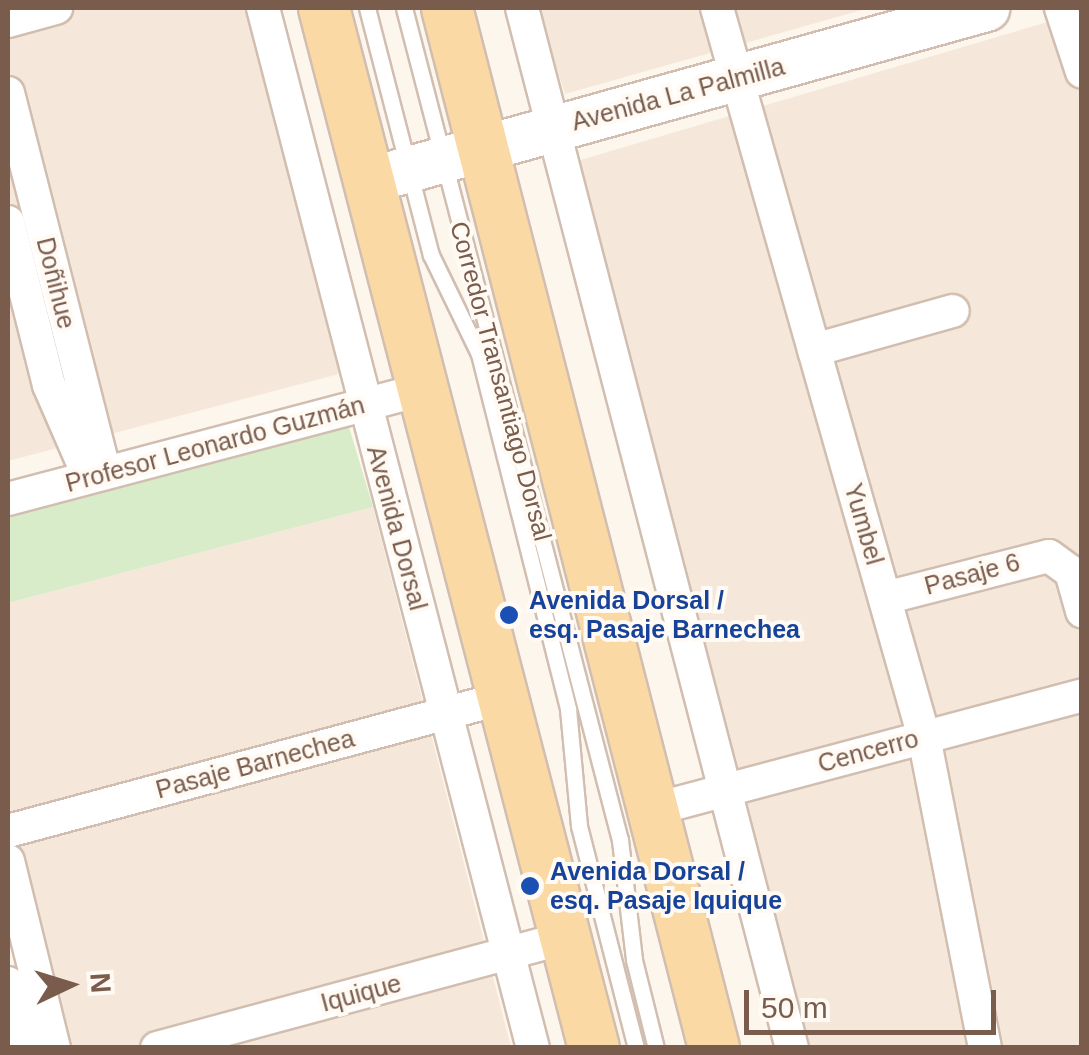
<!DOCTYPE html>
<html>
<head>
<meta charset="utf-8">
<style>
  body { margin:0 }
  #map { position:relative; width:1089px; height:1055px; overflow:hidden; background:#fdf6ec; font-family:Arial,sans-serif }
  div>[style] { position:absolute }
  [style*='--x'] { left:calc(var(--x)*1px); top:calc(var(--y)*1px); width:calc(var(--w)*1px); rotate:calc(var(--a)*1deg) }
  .residential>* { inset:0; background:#f5e8da }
  .green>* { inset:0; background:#d8ecc9 }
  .roads { filter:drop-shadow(2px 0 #d1beb0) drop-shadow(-2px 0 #d1beb0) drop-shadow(0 2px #d1beb0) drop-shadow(0 -2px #d1beb0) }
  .lane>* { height:15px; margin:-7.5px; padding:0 7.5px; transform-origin:7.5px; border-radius:7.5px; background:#fff }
  .street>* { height:32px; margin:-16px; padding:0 16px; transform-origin:16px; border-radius:16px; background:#fff }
  .secondary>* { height:45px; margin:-22.5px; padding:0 22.5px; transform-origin:22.5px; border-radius:22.5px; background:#fff }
  .primary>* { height:50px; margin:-25px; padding:0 25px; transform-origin:25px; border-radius:25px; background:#fbd9a5 }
  .dots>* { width:28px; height:28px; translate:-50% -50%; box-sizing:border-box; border:5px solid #fffaf3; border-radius:50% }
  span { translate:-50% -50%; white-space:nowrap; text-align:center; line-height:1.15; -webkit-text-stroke:8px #fffaf3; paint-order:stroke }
  .street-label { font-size:25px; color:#7a5c4d }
  .transit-label { font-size:25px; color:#164399; font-weight:700 }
  .left { translate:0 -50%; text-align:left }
  .frame { position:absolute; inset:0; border:10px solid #7a5c4d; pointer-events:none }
  .north { position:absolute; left:20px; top:935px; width:100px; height:100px; -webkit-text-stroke:8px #fffaf3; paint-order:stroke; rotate:86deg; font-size:28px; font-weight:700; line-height:40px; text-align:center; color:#7a5c4d }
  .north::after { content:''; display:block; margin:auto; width:35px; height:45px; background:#7a5c4d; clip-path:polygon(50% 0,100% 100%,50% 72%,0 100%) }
  .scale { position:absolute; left:744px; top:990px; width:252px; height:45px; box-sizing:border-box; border:5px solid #7a5c4d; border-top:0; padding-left:12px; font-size:30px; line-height:35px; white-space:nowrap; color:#7a5c4d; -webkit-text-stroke:8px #fffaf3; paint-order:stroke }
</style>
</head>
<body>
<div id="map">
  <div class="residential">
    <div style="clip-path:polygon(8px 8px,246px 8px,339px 374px,8px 461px)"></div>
    <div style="clip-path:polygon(537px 8px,869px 8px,565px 94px)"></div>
    <div style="clip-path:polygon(1081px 12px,1081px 1047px,802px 1047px,577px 161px)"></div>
    <div style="clip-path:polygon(373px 507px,511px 1047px,71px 1047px,8px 803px,8px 603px)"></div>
  </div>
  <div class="green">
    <div style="clip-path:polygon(349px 427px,373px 507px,8px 603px,8px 518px)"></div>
  </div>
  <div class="roads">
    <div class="lane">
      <div style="--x:367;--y:8;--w:255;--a:75.5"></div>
      <div style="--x:431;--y:255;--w:110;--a:64.1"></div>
      <div style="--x:479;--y:354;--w:366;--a:75.9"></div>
      <div style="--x:568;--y:709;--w:118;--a:84.6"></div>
      <div style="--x:579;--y:826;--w:229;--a:75.6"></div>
      <div style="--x:404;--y:8;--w:860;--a:75.45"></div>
      <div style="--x:620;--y:840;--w:121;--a:83.3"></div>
      <div style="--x:634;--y:960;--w:91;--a:76"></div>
    </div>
    <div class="street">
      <div style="--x:263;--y:8;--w:1074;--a:75.45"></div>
      <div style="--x:522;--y:8;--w:1074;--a:75.45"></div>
      <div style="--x:717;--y:8;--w:758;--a:74.15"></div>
      <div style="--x:924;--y:737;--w:317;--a:78.9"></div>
      <div style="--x:1061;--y:8;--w:67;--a:71.8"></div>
      <div style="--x:8;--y:21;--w:50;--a:-15.2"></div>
      <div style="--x:8;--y:93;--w:392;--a:75.7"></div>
      <div style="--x:8;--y:222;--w:168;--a:75.9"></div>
      <div style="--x:49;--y:385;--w:100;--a:66.5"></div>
      <div style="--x:814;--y:350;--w:144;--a:-15.7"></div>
      <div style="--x:8;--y:499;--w:429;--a:-14.8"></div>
      <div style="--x:885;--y:598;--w:169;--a:-14.4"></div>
      <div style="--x:1049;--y:556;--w:27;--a:36"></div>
      <div style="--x:1071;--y:572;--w:41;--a:74.2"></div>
      <div style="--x:655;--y:809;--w:442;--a:-14.9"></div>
      <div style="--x:8;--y:831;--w:513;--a:-15.04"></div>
      <div style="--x:8;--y:861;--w:193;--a:76.2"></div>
      <div style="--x:8;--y:983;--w:67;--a:75.3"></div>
      <div style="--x:157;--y:1048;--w:423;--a:-15.1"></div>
    </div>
    <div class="secondary">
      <div style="--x:369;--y:180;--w:641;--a:-15.58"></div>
    </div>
    <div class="primary">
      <div style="--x:324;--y:8;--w:1074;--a:75.45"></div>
      <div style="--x:447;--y:8;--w:1074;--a:75.6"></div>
    </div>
  </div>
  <div class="dots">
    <div style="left:509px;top:615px;background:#1a4fb4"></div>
    <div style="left:530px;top:886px;background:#1a4fb4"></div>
  </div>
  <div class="street-label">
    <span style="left:678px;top:94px;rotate:-15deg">Avenida La Palmilla</span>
    <span style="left:56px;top:283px;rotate:76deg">Doñihue</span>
    <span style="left:501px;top:381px;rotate:75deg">Corredor Transantiago Dorsal</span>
    <span style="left:215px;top:444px;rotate:-15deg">Profesor Leonardo Guzmán</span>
    <span style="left:864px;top:524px;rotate:74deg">Yumbel</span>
    <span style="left:397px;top:528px;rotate:75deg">Avenida Dorsal</span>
    <span style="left:972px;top:574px;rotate:-15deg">Pasaje 6</span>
    <span style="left:868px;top:751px;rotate:-15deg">Cencerro</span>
    <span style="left:255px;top:764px;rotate:-15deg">Pasaje Barnechea</span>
    <span style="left:361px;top:993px;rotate:-15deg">Iquique</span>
  </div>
  <div class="transit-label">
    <span class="left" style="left:529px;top:615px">Avenida Dorsal /<br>esq. Pasaje Barnechea</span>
    <span class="left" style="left:550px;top:886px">Avenida Dorsal /<br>esq. Pasaje Iquique</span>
  </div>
  <div class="frame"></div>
  <div class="north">N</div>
  <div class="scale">50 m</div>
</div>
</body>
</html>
